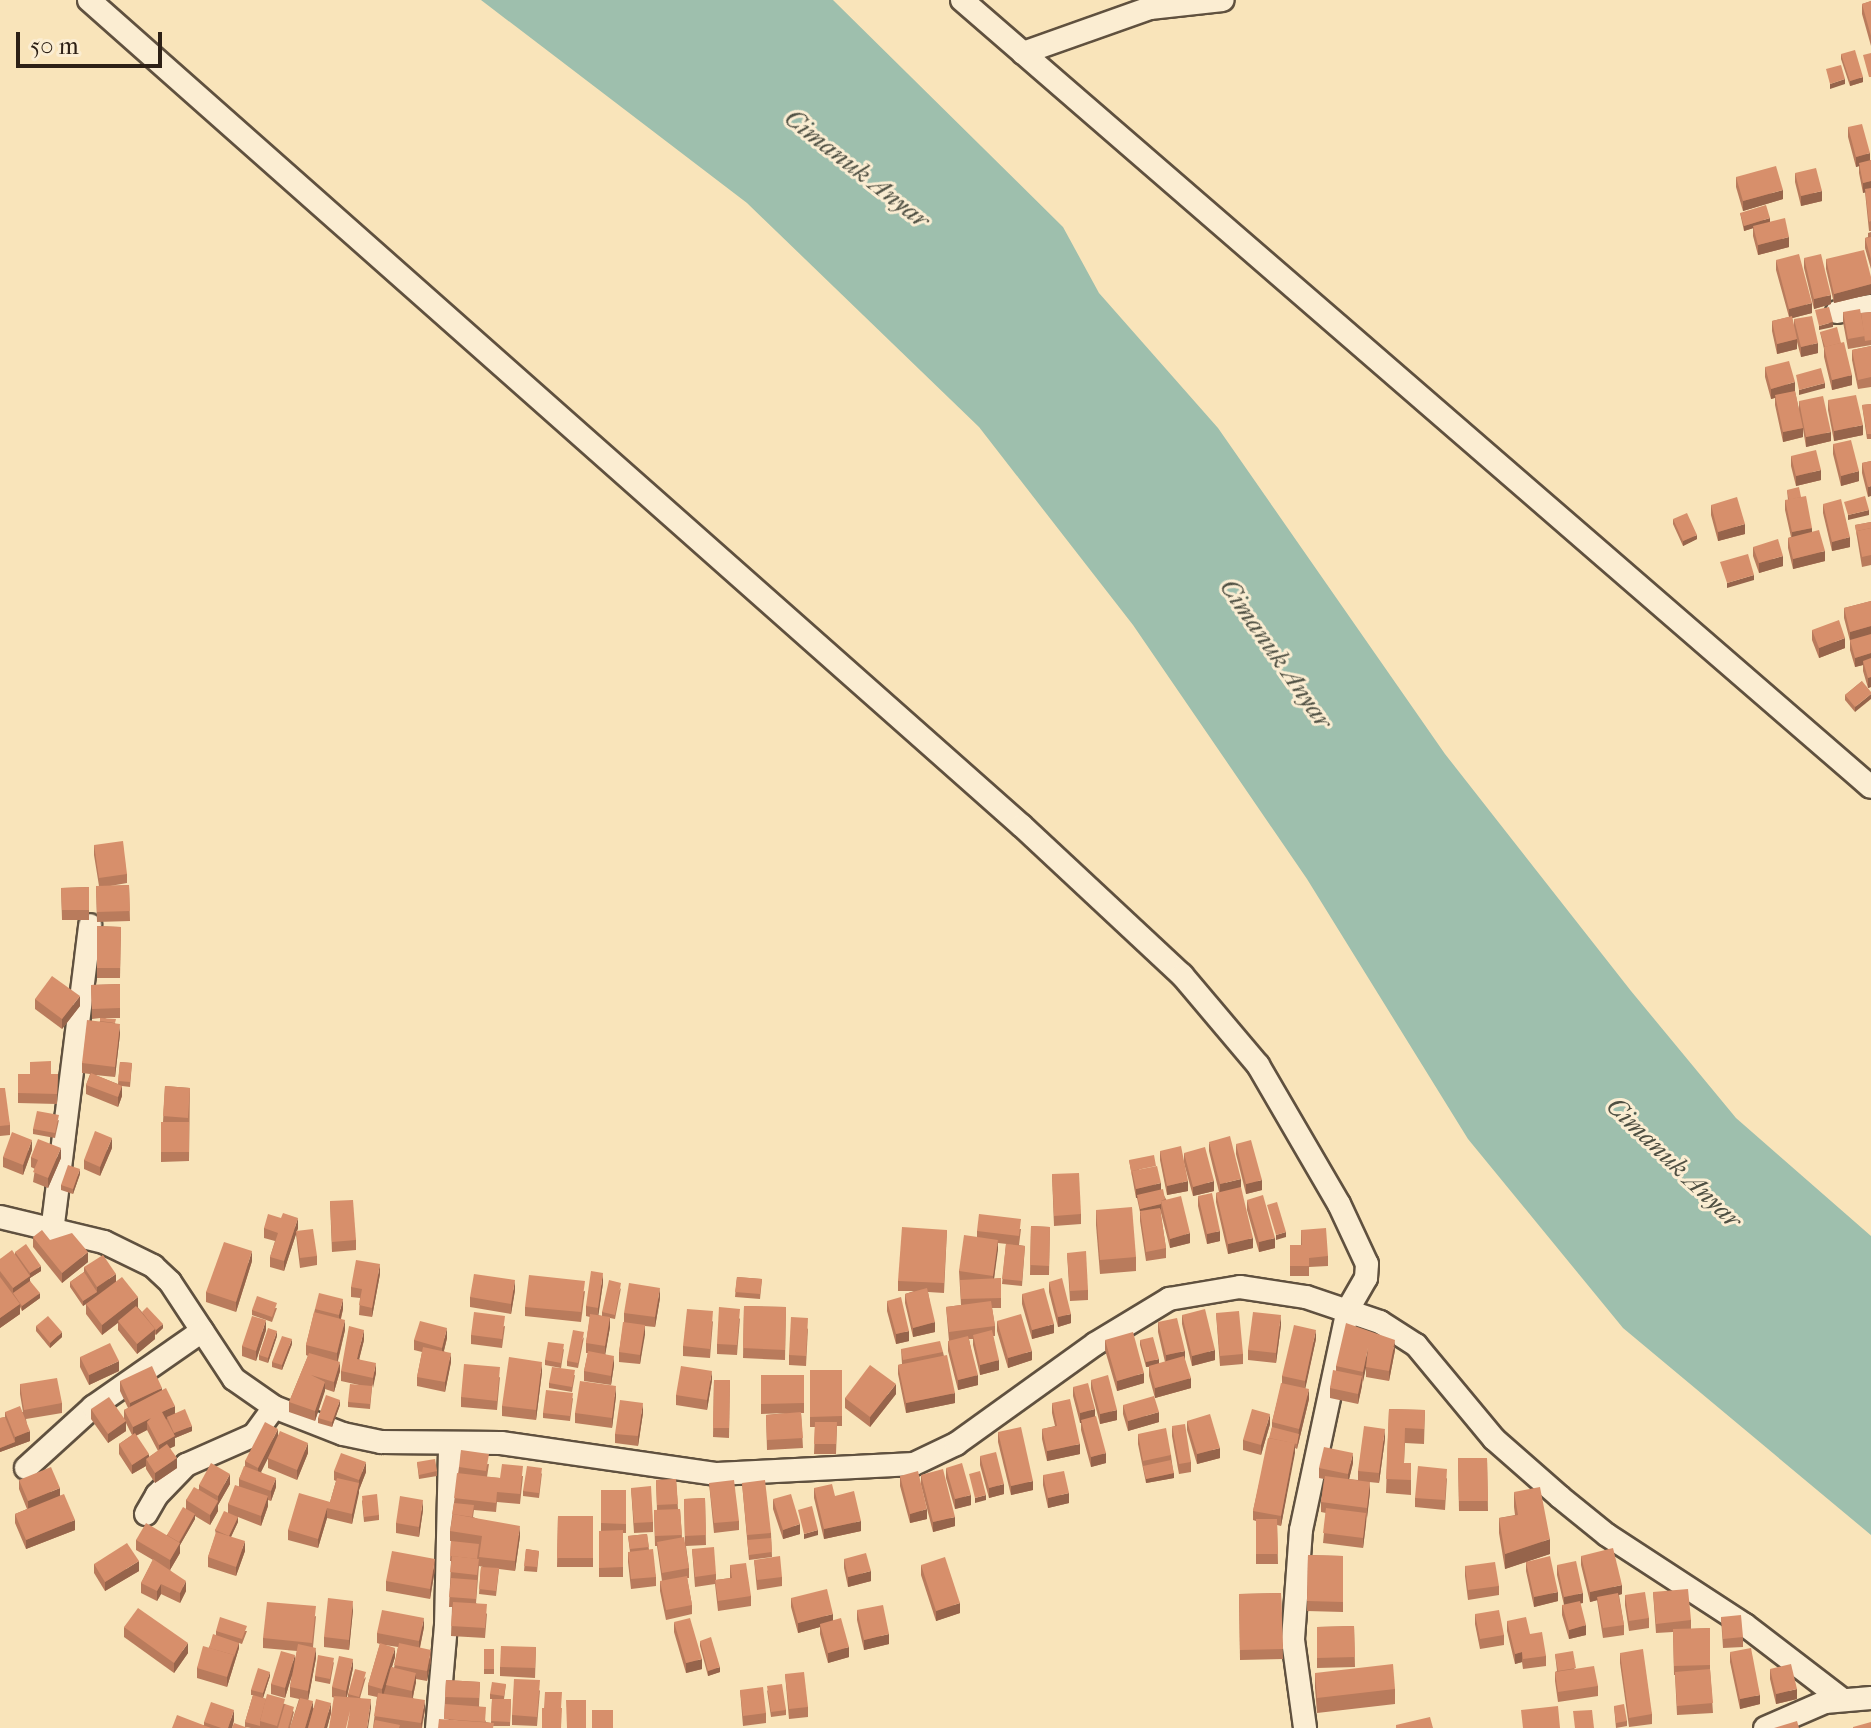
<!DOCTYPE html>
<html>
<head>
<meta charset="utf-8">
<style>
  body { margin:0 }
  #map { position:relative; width:1871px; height:1728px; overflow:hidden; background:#f9e4ba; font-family:"IM FELL French Canon",serif }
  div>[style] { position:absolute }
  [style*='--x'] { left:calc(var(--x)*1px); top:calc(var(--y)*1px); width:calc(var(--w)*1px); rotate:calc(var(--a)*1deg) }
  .water>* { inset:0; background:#9ebfad }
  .roads { filter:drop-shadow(2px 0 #60513f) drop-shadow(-2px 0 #60513f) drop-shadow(0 2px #60513f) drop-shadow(0 -2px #60513f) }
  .minor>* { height:22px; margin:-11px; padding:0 11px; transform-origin:11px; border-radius:11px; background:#fbedd2 }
  .wall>* { inset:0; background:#b97b5c }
  .shaded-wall>* { inset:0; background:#96644b }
  .building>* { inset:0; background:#d78f6b }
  span { translate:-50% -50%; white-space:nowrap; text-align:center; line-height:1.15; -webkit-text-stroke:6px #fbedd2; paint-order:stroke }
  .water-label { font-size:26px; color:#4f5043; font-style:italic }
  .scale { position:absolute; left:16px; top:32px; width:146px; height:36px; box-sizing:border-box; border:4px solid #2d2016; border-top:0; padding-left:10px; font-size:24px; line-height:28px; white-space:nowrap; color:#2d2016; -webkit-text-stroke:6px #fbedd2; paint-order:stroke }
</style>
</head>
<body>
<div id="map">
  <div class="water">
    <div style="clip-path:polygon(481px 0,833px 0,1063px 227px,1099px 293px,1218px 428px,1445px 754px,1631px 991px,1736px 1118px,1871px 1236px,1871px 1535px,1623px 1328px,1468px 1139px,1307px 879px,1133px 625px,979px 427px,747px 203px)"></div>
  </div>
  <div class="roads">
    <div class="minor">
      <div style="--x:89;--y:0;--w:1246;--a:41.52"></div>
      <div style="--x:1022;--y:826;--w:219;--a:43"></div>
      <div style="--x:1182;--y:975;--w:118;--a:49.8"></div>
      <div style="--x:1258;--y:1065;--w:161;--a:59.8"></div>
      <div style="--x:1339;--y:1204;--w:66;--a:65"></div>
      <div style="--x:1367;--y:1264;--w:14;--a:94"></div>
      <div style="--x:1366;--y:1278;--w:36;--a:120"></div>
      <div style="--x:1348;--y:1309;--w:226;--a:102"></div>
      <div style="--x:1301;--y:1530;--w:110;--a:94.2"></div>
      <div style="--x:1293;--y:1640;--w:89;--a:82.2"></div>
      <div style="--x:962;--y:0;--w:1202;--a:40.89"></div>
      <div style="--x:1023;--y:53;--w:135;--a:-19.5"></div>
      <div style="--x:1150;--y:8;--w:73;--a:-6.3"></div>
      <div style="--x:1837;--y:312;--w:35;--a:-10"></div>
      <div style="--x:0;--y:1217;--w:107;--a:13.5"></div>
      <div style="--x:104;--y:1242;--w:55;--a:26.1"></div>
      <div style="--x:153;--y:1266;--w:23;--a:43"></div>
      <div style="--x:170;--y:1282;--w:116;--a:56.6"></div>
      <div style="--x:234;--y:1379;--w:49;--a:35"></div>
      <div style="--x:274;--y:1407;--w:74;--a:21.4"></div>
      <div style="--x:343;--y:1434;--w:39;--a:12"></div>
      <div style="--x:381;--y:1442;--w:120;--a:0.5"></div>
      <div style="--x:501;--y:1443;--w:218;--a:8.2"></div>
      <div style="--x:717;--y:1474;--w:197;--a:-2.9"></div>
      <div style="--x:914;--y:1464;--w:47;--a:-25.5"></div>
      <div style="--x:956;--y:1444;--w:171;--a:-35.7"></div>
      <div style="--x:1095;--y:1344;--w:87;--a:-31.3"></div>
      <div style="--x:1169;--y:1299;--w:72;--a:-9.6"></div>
      <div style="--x:1240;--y:1287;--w:67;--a:8.6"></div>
      <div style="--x:1306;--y:1297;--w:78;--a:18.7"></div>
      <div style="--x:1380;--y:1322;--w:43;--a:32.6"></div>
      <div style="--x:1416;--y:1345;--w:122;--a:50.3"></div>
      <div style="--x:1494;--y:1439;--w:88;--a:41.3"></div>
      <div style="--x:1560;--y:1497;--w:60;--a:39"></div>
      <div style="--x:1607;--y:1535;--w:165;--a:33.1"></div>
      <div style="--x:1745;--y:1625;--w:120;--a:37.5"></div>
      <div style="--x:52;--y:1232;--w:309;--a:-82.9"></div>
      <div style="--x:26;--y:1468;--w:91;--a:-42.3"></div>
      <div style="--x:93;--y:1407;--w:133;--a:-34.9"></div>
      <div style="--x:146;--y:1514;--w:22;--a:-60"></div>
      <div style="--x:157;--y:1495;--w:42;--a:-46"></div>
      <div style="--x:186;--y:1465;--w:74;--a:-23.8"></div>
      <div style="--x:254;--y:1435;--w:34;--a:-54"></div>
      <div style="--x:437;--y:1728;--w:102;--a:-85"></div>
      <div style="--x:446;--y:1626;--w:182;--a:-88.7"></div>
      <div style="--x:1765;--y:1728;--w:65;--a:-23.4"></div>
      <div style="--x:1825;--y:1702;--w:46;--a:-5"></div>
    </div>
  </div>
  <div class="wall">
    <div style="clip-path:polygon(1871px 1px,1871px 46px,1862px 14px,1862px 4px)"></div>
    <div style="clip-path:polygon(1841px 54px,1863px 82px,1850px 86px,1841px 59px)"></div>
    <div style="clip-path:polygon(1848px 127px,1870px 160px,1871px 160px,1871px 231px,1869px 231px,1865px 192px,1863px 193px,1859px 173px,1859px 166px,1856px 167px,1848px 137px)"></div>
    <div style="clip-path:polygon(1795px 173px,1822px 201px,1801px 206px,1795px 182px)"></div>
    <div style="clip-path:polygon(1736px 177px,1783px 199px,1743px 211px,1736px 187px)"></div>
    <div style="clip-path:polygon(1740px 213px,1770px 222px,1789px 247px,1758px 255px,1753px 236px,1753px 228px,1744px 231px)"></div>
    <div style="clip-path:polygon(1871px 232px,1871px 269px,1865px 248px,1865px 238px,1868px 237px,1868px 233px)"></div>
    <div style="clip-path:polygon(1804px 258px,1831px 304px,1814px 309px,1804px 268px)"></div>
    <div style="clip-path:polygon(1826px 259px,1871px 284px,1871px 294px,1834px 303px,1826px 269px)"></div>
    <div style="clip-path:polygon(1776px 260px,1812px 313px,1792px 318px,1794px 328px,1794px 319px,1818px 353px,1801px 357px,1797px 342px,1797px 349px,1777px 354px,1772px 331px,1772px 321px,1789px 317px,1776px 270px)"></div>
    <div style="clip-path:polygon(1843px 312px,1861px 313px,1871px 312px,1871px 345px,1848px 349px,1843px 322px)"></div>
    <div style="clip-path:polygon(1820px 332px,1841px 343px,1852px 385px,1832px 390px,1824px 357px,1824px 349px)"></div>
    <div style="clip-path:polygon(1871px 346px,1871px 387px,1858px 389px,1852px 360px,1852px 350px)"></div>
    <div style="clip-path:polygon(1765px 367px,1795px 391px,1799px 410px,1799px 401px,1831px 441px,1806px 447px,1803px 429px,1803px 437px,1783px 442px,1775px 405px,1775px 398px,1771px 399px,1765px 377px)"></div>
    <div style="clip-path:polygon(1828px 400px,1863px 435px,1834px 441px,1828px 410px)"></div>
    <div style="clip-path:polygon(1871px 404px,1871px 439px,1867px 439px,1862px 405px)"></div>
    <div style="clip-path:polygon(1833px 444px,1859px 481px,1841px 486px,1833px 454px)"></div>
    <div style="clip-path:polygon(1791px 456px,1821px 480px,1796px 486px,1791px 466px)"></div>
    <div style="clip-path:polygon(1871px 461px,1868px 497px,1862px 473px,1862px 463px)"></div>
    <div style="clip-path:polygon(1787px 490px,1801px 497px,1812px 532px,1825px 561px,1793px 569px,1788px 548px,1788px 538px,1791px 537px,1785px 510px,1785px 500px,1788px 500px)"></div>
    <div style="clip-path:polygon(1823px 504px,1850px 547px,1832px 551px,1823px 513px)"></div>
    <div style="clip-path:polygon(1711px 505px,1745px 534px,1718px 541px,1711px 515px)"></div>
    <div style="clip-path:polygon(1673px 519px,1697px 539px,1683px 546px,1673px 524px)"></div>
    <div style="clip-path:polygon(1871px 522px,1871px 565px,1862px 567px,1855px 525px)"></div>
    <div style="clip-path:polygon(1753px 547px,1783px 566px,1759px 573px,1753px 556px)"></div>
    <div style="clip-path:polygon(1871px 601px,1871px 687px,1868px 688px,1863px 671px,1863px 665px,1855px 667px,1850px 650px,1850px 641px,1844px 618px,1844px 608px)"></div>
    <div style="clip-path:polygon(1812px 630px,1845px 648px,1819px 658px,1812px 640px)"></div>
    <div style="clip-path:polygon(1862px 681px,1855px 712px,1845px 700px,1845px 695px)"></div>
    <div style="clip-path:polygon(94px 845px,127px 874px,127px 883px,110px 886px,129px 885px,130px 921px,97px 922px,96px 886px,99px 886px,94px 855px)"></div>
    <div style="clip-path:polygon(89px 887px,89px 920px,62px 920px,61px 888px)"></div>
    <div style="clip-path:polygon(97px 926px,121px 927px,120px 978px,97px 978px)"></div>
    <div style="clip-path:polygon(120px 984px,120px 1018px,105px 1018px,115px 1023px,120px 1034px,115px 1077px,95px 1075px,118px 1084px,120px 1062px,132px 1063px,130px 1087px,122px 1086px,122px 1096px,118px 1107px,86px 1094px,86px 1085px,90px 1074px,82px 1073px,82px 1063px,100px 1021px,100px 1018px,92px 1019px,91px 985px)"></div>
    <div style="clip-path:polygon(35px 999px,80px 1006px,62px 1029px,35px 1009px)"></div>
    <div style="clip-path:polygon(18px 1074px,58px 1074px,57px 1104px,18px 1103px)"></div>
    <div style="clip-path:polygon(165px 1086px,190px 1088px,189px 1161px,161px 1162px,161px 1122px,163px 1122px)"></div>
    <div style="clip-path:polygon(0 1088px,10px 1125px,10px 1135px,0 1136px)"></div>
    <div style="clip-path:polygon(59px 1120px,55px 1138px,33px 1134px,33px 1129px)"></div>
    <div style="clip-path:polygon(1209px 1142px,1253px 1248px,1228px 1254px,1216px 1202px,1216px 1193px,1219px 1192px,1209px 1151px)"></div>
    <div style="clip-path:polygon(1236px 1144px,1262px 1190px,1246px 1194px,1236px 1154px)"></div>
    <div style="clip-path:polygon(112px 1148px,100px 1176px,84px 1169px,84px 1160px)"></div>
    <div style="clip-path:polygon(32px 1150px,23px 1175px,3px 1167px,3px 1157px)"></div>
    <div style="clip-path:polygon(1160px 1151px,1188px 1191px,1167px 1195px,1160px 1160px)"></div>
    <div style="clip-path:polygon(1184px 1153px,1214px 1191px,1193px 1196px,1184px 1163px)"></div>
    <div style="clip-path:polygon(31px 1157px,61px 1158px,48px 1188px,33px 1182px,35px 1169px,31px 1167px)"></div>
    <div style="clip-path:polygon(1129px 1160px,1161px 1190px,1190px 1243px,1170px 1248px,1160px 1209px,1166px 1248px,1166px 1258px,1146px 1261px,1140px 1221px,1140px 1212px,1137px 1198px,1136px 1198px)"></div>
    <div style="clip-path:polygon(80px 1174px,73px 1194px,61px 1190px,61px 1185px)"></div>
    <div style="clip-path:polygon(1052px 1174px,1081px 1214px,1081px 1224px,1054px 1226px)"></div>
    <div style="clip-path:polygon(1198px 1196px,1220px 1241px,1207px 1244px,1198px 1206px)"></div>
    <div style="clip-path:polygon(1247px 1200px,1275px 1248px,1259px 1252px,1247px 1210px)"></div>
    <div style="clip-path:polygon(330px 1201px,356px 1240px,356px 1250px,332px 1252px)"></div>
    <div style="clip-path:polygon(1096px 1210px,1136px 1257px,1136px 1271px,1100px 1274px,1096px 1225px)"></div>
    <div style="clip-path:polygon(1031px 1226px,1050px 1227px,1049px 1275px,1030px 1275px)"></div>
    <div style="clip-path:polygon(264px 1228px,298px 1228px,297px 1231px,317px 1256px,317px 1265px,300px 1268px,296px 1234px,284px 1271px,270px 1267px,270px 1257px,275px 1241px,264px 1238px)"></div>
    <div style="clip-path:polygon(1021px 1229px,1019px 1245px,1025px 1246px,1022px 1286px,1002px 1284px,1006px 1244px,1016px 1245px,998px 1243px,994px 1279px,1001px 1278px,1001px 1308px,992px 1308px,995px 1326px,995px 1336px,993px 1336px,999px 1370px,980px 1375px,973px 1345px,973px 1339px,969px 1339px,978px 1385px,958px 1390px,948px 1351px,948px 1341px,949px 1341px,946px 1307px,961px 1305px,959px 1271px,977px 1237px,977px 1231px)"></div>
    <div style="clip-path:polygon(947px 1230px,944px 1293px,928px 1292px,935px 1332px,913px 1337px,905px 1303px,905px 1294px,914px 1291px,898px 1291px,898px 1281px)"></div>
    <div style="clip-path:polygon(1301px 1230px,1328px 1256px,1328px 1266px,1309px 1267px,1309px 1276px,1290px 1276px,1290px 1245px,1301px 1245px)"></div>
    <div style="clip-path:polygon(33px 1237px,88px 1262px,62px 1283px,33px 1247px)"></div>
    <div style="clip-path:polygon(15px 1252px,41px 1271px,30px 1278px,30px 1281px,40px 1298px,22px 1311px,20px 1307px,20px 1314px,0 1328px,0 1259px,15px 1255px)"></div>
    <div style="clip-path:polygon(1067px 1253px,1088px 1290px,1088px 1300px,1070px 1301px)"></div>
    <div style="clip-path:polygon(252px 1261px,236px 1312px,206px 1302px,206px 1292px)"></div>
    <div style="clip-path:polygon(84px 1267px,116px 1282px,142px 1312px,163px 1328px,155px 1335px,155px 1339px,137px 1354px,118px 1330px,118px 1323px,102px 1335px,86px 1314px,86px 1304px,89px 1302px,83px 1306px,70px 1287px,70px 1282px,84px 1272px)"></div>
    <div style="clip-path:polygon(380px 1274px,372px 1317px,359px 1315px,360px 1298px,351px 1297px,351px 1287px)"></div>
    <div style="clip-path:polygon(737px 1277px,762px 1279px,760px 1299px,735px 1297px)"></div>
    <div style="clip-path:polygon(1049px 1282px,1071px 1323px,1058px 1327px,1049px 1292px)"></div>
    <div style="clip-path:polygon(603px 1283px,598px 1315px,602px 1316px,602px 1312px,621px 1288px,615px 1319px,610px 1318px,610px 1327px,605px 1354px,614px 1365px,611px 1385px,584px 1381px,584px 1371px,588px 1353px,586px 1353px,586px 1343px,590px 1317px,586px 1316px,586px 1306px)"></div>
    <div style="clip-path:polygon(515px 1290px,511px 1314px,470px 1307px,470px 1297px)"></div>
    <div style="clip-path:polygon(585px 1291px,581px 1322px,525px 1316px,525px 1307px)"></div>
    <div style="clip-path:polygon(1022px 1294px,1054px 1333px,1032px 1339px,1022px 1304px)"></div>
    <div style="clip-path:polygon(660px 1298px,655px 1327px,645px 1326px,640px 1364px,619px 1362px,619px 1352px,624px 1322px,624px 1313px)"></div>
    <div style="clip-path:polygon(887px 1301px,909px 1341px,896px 1344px,887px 1311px)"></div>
    <div style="clip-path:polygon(744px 1306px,786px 1307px,785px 1360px,743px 1358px)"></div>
    <div style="clip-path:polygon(277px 1308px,272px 1322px,252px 1315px,252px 1310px)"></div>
    <div style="clip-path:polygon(315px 1309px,343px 1309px,341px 1319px,345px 1330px,338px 1361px,340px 1371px,334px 1392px,325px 1389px,315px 1421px,289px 1412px,289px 1402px,308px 1356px,306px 1355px,306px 1345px)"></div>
    <div style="clip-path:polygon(1216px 1313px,1243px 1354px,1243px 1364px,1220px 1366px)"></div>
    <div style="clip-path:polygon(1182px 1315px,1215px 1360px,1192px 1366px,1182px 1324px)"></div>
    <div style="clip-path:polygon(740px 1318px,737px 1355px,717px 1354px,717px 1344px)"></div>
    <div style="clip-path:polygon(713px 1321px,710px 1358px,683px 1356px,683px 1346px)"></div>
    <div style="clip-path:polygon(997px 1321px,1032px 1360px,1008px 1368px,997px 1331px)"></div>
    <div style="clip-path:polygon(1158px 1322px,1185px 1360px,1191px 1388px,1155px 1398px,1149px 1376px,1149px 1367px,1146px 1367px,1140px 1345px,1140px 1340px,1159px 1364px,1165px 1362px,1158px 1332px)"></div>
    <div style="clip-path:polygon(1281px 1325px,1276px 1363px,1248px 1360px,1248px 1350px)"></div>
    <div style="clip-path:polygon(36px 1326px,62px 1337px,50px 1348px,36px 1331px)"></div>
    <div style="clip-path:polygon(505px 1326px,502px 1348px,471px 1344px,471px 1335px)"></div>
    <div style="clip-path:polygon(808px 1328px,806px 1366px,789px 1365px,789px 1355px)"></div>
    <div style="clip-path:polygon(266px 1330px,256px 1361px,242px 1356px,242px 1346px)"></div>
    <div style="clip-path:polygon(277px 1336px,268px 1363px,259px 1360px,259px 1355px)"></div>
    <div style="clip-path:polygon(584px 1337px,578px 1368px,567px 1366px,567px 1361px)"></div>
    <div style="clip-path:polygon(447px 1338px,444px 1351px,451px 1362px,445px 1392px,417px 1386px,417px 1377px,422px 1352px,414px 1350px,414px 1340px)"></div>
    <div style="clip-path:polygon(1316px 1339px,1305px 1388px,1309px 1399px,1297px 1449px,1295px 1448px,1281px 1526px,1277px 1525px,1278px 1564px,1256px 1564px,1256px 1521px,1253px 1520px,1253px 1511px,1272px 1427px,1272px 1422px,1282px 1383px,1282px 1376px)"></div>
    <div style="clip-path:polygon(364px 1340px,359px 1359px,376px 1373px,372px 1388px,370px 1409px,348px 1407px,348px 1402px,359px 1385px,341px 1381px,341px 1371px)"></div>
    <div style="clip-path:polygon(1105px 1340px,1144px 1383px,1117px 1391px,1105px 1350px)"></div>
    <div style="clip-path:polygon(292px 1344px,282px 1370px,272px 1367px,272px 1362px)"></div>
    <div style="clip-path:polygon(564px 1349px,561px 1368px,545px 1365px,545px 1360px)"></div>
    <div style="clip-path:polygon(901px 1349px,943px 1352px,955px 1403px,906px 1413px,898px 1374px,898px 1365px,902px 1364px)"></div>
    <div style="clip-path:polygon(1395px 1350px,1389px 1381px,1366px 1377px,1366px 1366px,1358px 1404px,1330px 1398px,1330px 1388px,1336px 1371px,1336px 1366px)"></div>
    <div style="clip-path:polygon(80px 1357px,119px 1371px,89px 1385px,80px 1367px)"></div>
    <div style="clip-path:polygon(810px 1370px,842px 1370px,842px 1426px,837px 1426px,836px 1454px,814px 1454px,815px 1427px,810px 1427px)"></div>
    <div style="clip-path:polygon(542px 1372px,536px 1420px,502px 1416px,502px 1406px)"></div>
    <div style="clip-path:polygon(575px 1375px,572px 1392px,549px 1388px,549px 1383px)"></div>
    <div style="clip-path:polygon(761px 1375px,804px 1375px,804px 1413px,801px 1413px,803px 1448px,767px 1450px,766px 1415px,787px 1413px,761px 1414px)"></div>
    <div style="clip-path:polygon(500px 1377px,497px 1410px,461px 1407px,461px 1397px)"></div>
    <div style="clip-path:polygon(712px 1380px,707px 1410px,676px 1405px,676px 1395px)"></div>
    <div style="clip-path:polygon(714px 1380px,730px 1380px,729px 1438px,713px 1437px)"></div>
    <div style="clip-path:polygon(1091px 1380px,1117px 1420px,1100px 1424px,1091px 1389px)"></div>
    <div style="clip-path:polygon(evenodd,120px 1381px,162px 1390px,175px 1413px,192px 1431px,175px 1438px,175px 1446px,170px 1448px,177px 1468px,155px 1483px,146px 1469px,146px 1466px,132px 1474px,119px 1454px,119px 1444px,132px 1435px,126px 1423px,126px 1431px,108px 1443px,91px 1419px,91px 1409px,124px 1419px,124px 1410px,128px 1408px,120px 1391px,120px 1381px,147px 1430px,158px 1451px,149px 1457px,136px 1436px,147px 1430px)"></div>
    <div style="clip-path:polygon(20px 1384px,62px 1403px,62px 1413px,26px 1419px,30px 1441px,0 1452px,0 1418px,5px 1417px,5px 1412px,23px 1412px,20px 1394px)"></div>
    <div style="clip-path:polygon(1073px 1387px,1095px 1417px,1106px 1463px,1091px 1467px,1081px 1430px,1081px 1423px,1080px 1423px,1073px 1396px)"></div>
    <div style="clip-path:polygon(896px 1394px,870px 1427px,845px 1408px,845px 1398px)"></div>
    <div style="clip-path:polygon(616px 1396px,612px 1428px,575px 1423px,575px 1413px)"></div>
    <div style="clip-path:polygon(573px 1398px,570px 1421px,543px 1418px,543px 1413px)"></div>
    <div style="clip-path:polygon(1052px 1403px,1080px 1454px,1047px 1461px,1042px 1439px,1042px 1429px,1055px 1426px,1052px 1413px)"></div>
    <div style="clip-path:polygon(340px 1405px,332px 1427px,318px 1423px,318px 1418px)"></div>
    <div style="clip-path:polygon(1123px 1405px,1159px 1422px,1128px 1431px,1123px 1414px)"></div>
    <div style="clip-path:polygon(1389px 1409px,1425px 1410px,1424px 1444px,1405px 1443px,1404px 1463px,1411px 1463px,1411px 1495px,1386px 1493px)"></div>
    <div style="clip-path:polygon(643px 1413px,638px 1446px,615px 1443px,615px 1434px)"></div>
    <div style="clip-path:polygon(1187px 1421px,1220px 1458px,1197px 1464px,1187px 1430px)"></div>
    <div style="clip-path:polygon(1270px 1424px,1261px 1455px,1243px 1450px,1243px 1440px)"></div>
    <div style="clip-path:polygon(1172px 1426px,1191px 1462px,1191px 1472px,1179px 1474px,1172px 1436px)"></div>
    <div style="clip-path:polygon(998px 1432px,1033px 1490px,1011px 1495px,998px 1442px)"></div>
    <div style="clip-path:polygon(1138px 1434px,1171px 1455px,1174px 1478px,1146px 1483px,1138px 1444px)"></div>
    <div style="clip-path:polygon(278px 1435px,308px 1453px,297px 1480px,268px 1468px,268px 1458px,271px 1452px,261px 1472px,276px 1487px,271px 1501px,268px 1500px,268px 1506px,261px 1526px,238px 1517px,238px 1522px,231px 1537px,245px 1551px,236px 1576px,208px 1567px,208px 1557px,216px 1534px,215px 1530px,228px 1513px,228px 1504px,239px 1486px,239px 1479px,245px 1466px,245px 1461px)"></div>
    <div style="clip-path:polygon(1385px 1439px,1379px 1483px,1369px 1482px,1370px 1492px,1363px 1548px,1323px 1543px,1326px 1513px,1321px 1512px,1321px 1502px,1324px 1479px,1319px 1478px,1319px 1468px,1353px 1463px,1349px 1479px,1358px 1480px,1358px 1471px)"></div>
    <div style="clip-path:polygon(980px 1456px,1004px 1494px,989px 1498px,980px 1465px)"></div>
    <div style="clip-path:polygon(1458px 1458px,1487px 1458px,1488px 1511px,1459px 1511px)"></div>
    <div style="clip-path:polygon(417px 1462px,437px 1471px,437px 1476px,419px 1479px)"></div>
    <div style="clip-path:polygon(489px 1464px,487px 1477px,500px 1478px,523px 1476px,520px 1504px,497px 1502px,496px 1512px,474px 1510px,473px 1517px,520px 1536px,515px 1571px,499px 1569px,496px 1596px,479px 1594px,481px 1567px,483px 1567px,479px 1566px,476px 1603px,487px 1614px,485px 1638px,451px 1636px,452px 1607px,449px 1607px,451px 1561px,450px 1561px,451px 1541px,450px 1541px,450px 1531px,459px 1467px)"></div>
    <div style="clip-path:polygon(946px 1468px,971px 1505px,955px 1509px,946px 1478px)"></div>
    <div style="clip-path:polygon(334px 1471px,366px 1472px,359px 1490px,352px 1524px,327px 1518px,318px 1548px,288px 1540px,288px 1530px,330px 1502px,336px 1481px,334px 1480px)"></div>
    <div style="clip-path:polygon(542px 1473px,539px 1498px,523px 1496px,523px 1491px)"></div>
    <div style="clip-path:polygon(921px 1475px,955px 1526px,933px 1532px,921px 1485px)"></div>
    <div style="clip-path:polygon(1043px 1475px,1069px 1503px,1048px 1508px,1043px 1485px)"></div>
    <div style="clip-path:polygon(900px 1476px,927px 1519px,910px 1523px,900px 1486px)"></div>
    <div style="clip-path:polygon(1447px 1478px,1445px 1510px,1415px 1507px,1415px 1498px)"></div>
    <div style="clip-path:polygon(676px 1479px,678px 1509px,680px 1509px,682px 1538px,685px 1544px,684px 1499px,705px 1498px,706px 1545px,686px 1546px,689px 1568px,689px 1578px,687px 1578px,692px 1605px,692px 1614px,666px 1620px,660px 1591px,660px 1581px,662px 1581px,657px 1546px,655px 1546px,654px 1510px,657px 1510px,656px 1480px)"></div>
    <div style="clip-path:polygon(19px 1480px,60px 1495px,75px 1530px,26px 1549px,15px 1523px,15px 1514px,27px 1509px,19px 1489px)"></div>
    <div style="clip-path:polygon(709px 1483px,739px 1521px,739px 1530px,714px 1533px)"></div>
    <div style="clip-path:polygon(742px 1483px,771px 1533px,772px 1557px,749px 1560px)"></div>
    <div style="clip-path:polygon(230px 1484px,218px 1505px,218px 1511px,210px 1525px,195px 1516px,195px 1519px,180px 1545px,180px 1553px,170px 1570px,186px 1591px,180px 1603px,161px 1594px,157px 1601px,141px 1593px,141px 1583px,153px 1560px,136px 1550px,136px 1540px,167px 1535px,186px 1509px,186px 1500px,199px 1489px,199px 1485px)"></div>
    <div style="clip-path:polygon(631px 1488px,653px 1522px,653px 1532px,634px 1533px)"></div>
    <div style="clip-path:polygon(814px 1488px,835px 1496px,861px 1531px,824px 1539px,814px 1498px)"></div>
    <div style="clip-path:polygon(601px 1490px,626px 1490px,626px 1533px,623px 1533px,623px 1577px,599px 1577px,599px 1531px,601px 1531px)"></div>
    <div style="clip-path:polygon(1514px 1492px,1550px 1554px,1528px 1561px,1558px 1601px,1534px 1607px,1526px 1571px,1526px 1562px,1505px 1569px,1499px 1533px,1499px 1518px,1515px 1515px,1514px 1507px)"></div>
    <div style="clip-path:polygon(773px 1499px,800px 1534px,783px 1539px,773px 1509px)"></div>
    <div style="clip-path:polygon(362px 1500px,379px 1515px,379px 1520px,364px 1522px)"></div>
    <div style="clip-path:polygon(423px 1510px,419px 1537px,396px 1533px,396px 1523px)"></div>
    <div style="clip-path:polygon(558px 1516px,593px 1516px,593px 1567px,557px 1567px)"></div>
    <div style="clip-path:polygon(647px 1534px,649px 1550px,656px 1577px,656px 1586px,631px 1589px,628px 1562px,628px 1552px,630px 1552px,628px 1536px)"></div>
    <div style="clip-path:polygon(526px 1549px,539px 1551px,537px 1572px,524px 1571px)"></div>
    <div style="clip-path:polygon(692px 1549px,716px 1574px,716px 1580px,730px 1578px,730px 1565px,751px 1596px,751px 1606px,718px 1611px,715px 1584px,695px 1587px)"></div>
    <div style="clip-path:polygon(1308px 1555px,1343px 1556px,1343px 1612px,1307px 1611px)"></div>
    <div style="clip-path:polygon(1581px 1556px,1622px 1594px,1619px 1595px,1624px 1625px,1624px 1635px,1603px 1638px,1597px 1600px,1590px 1602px,1581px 1565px)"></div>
    <div style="clip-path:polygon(844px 1559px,871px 1581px,848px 1587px,844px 1568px)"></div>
    <div style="clip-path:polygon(754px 1560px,782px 1577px,782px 1586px,757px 1590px)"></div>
    <div style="clip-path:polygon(94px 1564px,139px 1571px,105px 1591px,94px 1573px)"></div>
    <div style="clip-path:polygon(921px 1565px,960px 1613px,936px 1621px,921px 1575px)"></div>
    <div style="clip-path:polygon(1557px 1565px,1583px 1603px,1580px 1603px,1586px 1635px,1569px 1639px,1562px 1615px,1562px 1605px,1564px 1605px,1557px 1575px)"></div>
    <div style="clip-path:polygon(1465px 1566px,1499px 1586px,1499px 1595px,1468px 1600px,1465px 1576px)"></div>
    <div style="clip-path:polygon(435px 1569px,430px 1599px,386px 1591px,386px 1581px)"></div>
    <div style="clip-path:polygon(1653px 1592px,1691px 1620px,1691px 1629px,1710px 1628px,1710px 1669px,1713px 1713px,1677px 1715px,1675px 1675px,1674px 1675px,1673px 1632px,1656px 1633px)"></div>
    <div style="clip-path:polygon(1281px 1593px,1283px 1659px,1240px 1660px,1239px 1594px)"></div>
    <div style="clip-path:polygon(1625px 1595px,1649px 1618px,1649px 1628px,1629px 1631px,1625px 1605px)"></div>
    <div style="clip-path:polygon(791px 1598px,833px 1620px,849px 1657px,828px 1663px,820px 1634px,820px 1627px,798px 1633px,791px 1607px)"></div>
    <div style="clip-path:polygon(353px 1610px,349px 1650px,324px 1647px,324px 1637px)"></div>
    <div style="clip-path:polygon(857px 1610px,889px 1644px,864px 1650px,857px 1620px)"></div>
    <div style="clip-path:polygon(1475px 1614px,1504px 1635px,1504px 1645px,1480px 1649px,1475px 1624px)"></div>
    <div style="clip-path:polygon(316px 1616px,313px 1647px,316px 1658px,308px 1700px,313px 1708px,331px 1713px,327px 1728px,290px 1728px,299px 1699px,290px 1697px,290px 1687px,292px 1675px,285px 1698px,271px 1694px,271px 1684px,295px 1660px,297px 1651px,263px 1648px,263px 1638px)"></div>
    <div style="clip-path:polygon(1721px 1617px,1743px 1637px,1743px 1647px,1723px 1648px)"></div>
    <div style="clip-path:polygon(1507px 1621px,1530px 1634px,1546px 1656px,1546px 1666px,1523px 1669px,1522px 1662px,1515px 1664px,1507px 1631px)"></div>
    <div style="clip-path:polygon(674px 1622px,702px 1669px,686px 1673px,674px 1632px)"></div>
    <div style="clip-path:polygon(1354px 1626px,1355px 1667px,1317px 1668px,1317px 1627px)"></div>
    <div style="clip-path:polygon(124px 1627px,188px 1653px,174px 1673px,124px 1637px)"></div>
    <div style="clip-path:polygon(evenodd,424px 1627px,420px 1648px,431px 1660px,427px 1681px,416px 1679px,413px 1698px,425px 1710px,422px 1728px,373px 1728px,377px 1697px,368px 1695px,368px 1685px,380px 1644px,377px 1643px,377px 1633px,424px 1627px,385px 1645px,398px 1647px,394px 1668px,392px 1667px,395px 1657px,385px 1645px)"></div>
    <div style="clip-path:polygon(216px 1631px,247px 1631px,242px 1644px,239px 1643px,239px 1648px,227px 1687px,197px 1678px,197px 1668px,216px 1635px)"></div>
    <div style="clip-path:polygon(700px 1641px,720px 1672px,708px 1676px,700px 1646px)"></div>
    <div style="clip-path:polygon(536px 1647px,535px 1678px,500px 1676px,500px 1667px)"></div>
    <div style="clip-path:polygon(484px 1649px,494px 1649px,494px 1674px,484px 1674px)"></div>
    <div style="clip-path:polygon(1730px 1652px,1760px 1704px,1740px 1709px,1730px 1662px)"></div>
    <div style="clip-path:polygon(1620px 1653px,1652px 1714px,1652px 1724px,1629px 1727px,1620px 1663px)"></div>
    <div style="clip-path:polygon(1555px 1654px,1598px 1686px,1598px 1696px,1558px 1702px,1555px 1681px,1555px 1672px,1557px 1671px)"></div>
    <div style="clip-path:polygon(334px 1662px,330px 1684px,315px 1681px,315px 1676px)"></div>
    <div style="clip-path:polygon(353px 1668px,347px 1697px,348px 1697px,348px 1694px,366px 1677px,360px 1698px,371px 1709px,332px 1697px,332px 1687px)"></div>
    <div style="clip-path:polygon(1770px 1669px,1797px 1699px,1776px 1704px,1770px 1679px)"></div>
    <div style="clip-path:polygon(1315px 1673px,1395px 1689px,1395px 1704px,1317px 1713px,1315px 1688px)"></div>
    <div style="clip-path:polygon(785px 1674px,808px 1707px,808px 1717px,789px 1719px)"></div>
    <div style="clip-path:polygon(270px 1676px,263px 1698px,285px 1704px,294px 1712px,290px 1728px,251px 1728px,245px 1727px,245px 1722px,253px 1695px,251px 1695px,251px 1690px)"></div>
    <div style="clip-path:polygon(446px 1680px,480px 1682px,479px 1706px,486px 1722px,491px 1723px,492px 1699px,490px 1699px,490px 1694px,506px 1684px,504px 1699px,511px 1699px,510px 1726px,494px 1726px,444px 1719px)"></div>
    <div style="clip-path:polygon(540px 1690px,537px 1726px,512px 1725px,512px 1715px)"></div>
    <div style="clip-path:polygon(740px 1690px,766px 1713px,766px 1723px,743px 1726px)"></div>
    <div style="clip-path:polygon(767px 1690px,786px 1710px,786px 1715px,771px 1717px)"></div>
    <div style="clip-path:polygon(1614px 1706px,1627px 1721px,1627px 1726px,1616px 1728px)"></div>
    <div style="clip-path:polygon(234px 1720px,232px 1728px,172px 1728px,204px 1725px,204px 1722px)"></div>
  </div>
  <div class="shaded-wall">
    <div style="clip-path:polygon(1863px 77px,1863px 82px,1850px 86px,1850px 81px)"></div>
    <div style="clip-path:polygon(1845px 79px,1845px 84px,1830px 89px,1830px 84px)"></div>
    <div style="clip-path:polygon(1870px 153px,1870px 163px,1856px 167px,1856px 157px)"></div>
    <div style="clip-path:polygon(1871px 181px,1871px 191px,1863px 193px,1863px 183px)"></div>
    <div style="clip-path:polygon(1783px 190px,1783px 199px,1743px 211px,1743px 201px)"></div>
    <div style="clip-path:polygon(1822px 191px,1822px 201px,1801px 206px,1801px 196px)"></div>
    <div style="clip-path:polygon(1770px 218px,1770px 223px,1744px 231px,1744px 226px)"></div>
    <div style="clip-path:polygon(1789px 237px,1789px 247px,1758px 255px,1758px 245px)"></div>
    <div style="clip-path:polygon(1871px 284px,1871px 294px,1834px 303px,1834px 294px)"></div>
    <div style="clip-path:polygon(1831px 295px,1831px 304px,1814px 309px,1814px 299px)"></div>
    <div style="clip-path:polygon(1812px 303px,1812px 313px,1789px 319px,1789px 309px)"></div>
    <div style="clip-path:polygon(1833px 322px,1833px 327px,1819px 330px,1819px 326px)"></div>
    <div style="clip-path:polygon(1797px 339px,1797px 349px,1777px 354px,1777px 344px)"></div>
    <div style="clip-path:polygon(1818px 343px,1818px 353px,1801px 357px,1801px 347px)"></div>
    <div style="clip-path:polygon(1852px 375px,1852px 385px,1832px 390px,1832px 380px)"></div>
    <div style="clip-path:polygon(1795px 382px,1795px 392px,1771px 399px,1771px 389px)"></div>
    <div style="clip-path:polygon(1825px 383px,1825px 388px,1799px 395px,1799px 390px)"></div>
    <div style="clip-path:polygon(1863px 425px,1863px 435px,1834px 441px,1834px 431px)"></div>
    <div style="clip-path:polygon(1803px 428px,1803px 437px,1783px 442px,1783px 432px)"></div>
    <div style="clip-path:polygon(1831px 432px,1831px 441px,1806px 447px,1806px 437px)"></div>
    <div style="clip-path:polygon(1821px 470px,1821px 480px,1796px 486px,1796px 476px)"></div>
    <div style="clip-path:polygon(1859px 471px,1859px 481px,1841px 486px,1841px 476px)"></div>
    <div style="clip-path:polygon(1871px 486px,1871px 496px,1868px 497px,1868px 487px)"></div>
    <div style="clip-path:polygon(1869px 510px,1869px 515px,1848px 520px,1848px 515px)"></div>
    <div style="clip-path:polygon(1745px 524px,1745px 534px,1718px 541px,1718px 532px)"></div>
    <div style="clip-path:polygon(1812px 528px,1812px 538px,1792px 542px,1792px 532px)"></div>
    <div style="clip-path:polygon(1697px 535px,1697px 539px,1683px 546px,1683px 541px)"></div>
    <div style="clip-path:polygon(1850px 537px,1850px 547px,1832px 551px,1832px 542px)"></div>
    <div style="clip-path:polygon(1825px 551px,1825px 561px,1793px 569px,1793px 559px)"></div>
    <div style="clip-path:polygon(1783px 556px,1783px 566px,1759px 573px,1759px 563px)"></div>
    <div style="clip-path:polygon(1754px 575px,1754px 580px,1727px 588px,1727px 583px)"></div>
    <div style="clip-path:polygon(1871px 626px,1871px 636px,1850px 641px,1850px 632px)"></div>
    <div style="clip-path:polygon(1845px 638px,1845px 648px,1819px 658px,1819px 648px)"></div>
    <div style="clip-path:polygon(1871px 653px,1871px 663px,1863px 661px,1863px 665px,1855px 667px,1855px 658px)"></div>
    <div style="clip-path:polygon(1871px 677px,1871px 687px,1868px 688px,1868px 678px)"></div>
    <div style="clip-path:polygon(1871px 694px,1871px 699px,1855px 712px,1855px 707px)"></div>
    <div style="clip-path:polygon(80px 996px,80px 1006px,62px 1029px,62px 1019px)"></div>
    <div style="clip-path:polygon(120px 1024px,120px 1034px,115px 1077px,115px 1067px)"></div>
    <div style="clip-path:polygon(122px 1086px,122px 1096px,118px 1107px,118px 1097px)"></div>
    <div style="clip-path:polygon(112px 1138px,112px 1148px,100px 1176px,100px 1167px)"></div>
    <div style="clip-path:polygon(32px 1140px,32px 1150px,23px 1175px,23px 1165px)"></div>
    <div style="clip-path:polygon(61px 1148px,61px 1158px,48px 1188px,48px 1178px)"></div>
    <div style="clip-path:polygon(80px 1169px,80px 1174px,73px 1194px,73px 1189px)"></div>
    <div style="clip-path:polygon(1241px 1179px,1241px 1189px,1220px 1194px,1220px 1184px)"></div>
    <div style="clip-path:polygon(1262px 1180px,1262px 1190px,1246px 1194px,1246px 1184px)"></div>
    <div style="clip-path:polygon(1188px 1181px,1188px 1191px,1167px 1195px,1167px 1186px)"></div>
    <div style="clip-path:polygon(1214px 1181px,1214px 1191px,1193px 1196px,1193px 1187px)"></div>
    <div style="clip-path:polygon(1161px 1183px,1161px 1193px,1136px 1198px,1136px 1189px)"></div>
    <div style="clip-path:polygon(1161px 1204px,1161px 1209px,1140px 1214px,1140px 1209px)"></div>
    <div style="clip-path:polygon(298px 1218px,298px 1228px,284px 1271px,284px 1261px)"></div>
    <div style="clip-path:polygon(1220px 1231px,1220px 1241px,1207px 1244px,1207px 1234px)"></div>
    <div style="clip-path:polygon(1286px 1232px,1286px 1237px,1276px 1240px,1276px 1235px)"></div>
    <div style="clip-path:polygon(1190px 1233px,1190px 1243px,1170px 1248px,1170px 1239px)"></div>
    <div style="clip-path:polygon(1253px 1238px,1253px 1248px,1228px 1254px,1228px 1244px)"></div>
    <div style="clip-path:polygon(1275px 1238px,1275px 1248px,1259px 1252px,1259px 1242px)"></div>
    <div style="clip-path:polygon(998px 1240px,998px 1250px,993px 1286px,993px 1276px)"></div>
    <div style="clip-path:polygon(252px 1251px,252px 1261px,236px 1312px,236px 1302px)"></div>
    <div style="clip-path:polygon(88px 1252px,88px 1262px,62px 1283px,62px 1273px)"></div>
    <div style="clip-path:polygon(380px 1264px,380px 1274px,372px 1317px,372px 1308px)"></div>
    <div style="clip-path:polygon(41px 1266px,41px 1271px,30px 1278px,30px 1286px,13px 1293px,13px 1288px,30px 1276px,30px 1273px)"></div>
    <div style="clip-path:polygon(603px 1273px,603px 1283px,598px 1318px,598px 1308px)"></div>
    <div style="clip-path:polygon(116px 1274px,116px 1284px,83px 1306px,83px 1301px,97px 1292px,97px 1287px)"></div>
    <div style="clip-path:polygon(515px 1280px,515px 1290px,511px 1314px,511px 1304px)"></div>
    <div style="clip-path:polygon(660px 1288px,660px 1298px,655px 1327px,655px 1317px)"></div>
    <div style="clip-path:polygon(40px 1293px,40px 1298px,22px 1311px,22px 1306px)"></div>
    <div style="clip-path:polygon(138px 1297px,138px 1307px,102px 1335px,102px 1325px)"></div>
    <div style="clip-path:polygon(343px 1299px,343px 1309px,339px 1325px,339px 1315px)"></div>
    <div style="clip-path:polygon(20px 1304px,20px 1314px,0 1328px,0 1318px)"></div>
    <div style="clip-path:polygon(1071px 1314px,1071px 1323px,1058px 1327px,1058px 1317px)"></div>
    <div style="clip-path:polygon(1281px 1315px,1281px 1325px,1276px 1363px,1276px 1353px)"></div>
    <div style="clip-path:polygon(610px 1317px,610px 1327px,605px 1356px,605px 1346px)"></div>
    <div style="clip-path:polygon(266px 1320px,266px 1330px,256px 1361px,256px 1351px)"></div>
    <div style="clip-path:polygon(345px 1320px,345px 1330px,337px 1363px,337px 1353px)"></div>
    <div style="clip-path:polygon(935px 1322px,935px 1332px,913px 1337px,913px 1328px)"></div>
    <div style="clip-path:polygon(163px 1324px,163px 1328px,156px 1335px,156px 1330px)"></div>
    <div style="clip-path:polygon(1054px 1324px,1054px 1333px,1032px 1339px,1032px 1330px)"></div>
    <div style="clip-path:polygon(645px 1325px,645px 1335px,640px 1364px,640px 1355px)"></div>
    <div style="clip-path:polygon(447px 1328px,447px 1338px,442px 1358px,442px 1348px)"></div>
    <div style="clip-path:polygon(155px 1329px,155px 1339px,137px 1354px,137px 1344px)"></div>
    <div style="clip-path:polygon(364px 1330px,364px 1340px,357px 1368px,357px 1359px)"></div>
    <div style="clip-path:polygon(1316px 1330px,1316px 1339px,1305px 1390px,1305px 1381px)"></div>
    <div style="clip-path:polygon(277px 1331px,277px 1336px,268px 1363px,268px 1358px)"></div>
    <div style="clip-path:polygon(909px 1331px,909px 1341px,896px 1344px,896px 1334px)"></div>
    <div style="clip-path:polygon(62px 1332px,62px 1337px,50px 1348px,50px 1343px)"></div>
    <div style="clip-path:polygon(292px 1339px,292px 1344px,282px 1370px,282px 1365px)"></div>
    <div style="clip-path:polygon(1395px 1340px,1395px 1350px,1389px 1381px,1389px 1371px)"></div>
    <div style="clip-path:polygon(1368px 1348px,1368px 1358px,1363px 1382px,1363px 1372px)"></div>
    <div style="clip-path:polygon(1215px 1350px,1215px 1360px,1192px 1366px,1192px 1356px)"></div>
    <div style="clip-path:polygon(1032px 1351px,1032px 1360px,1008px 1368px,1008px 1358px)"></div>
    <div style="clip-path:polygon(1185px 1351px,1185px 1361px,1166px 1365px,1166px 1355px)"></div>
    <div style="clip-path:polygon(451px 1353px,451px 1362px,445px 1392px,445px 1382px)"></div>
    <div style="clip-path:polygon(614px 1356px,614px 1365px,611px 1385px,611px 1376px)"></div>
    <div style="clip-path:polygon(1159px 1359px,1159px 1364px,1146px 1367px,1146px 1362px)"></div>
    <div style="clip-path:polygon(999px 1360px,999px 1370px,980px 1375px,980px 1365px)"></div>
    <div style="clip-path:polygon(119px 1361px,119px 1371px,89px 1385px,89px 1375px)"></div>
    <div style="clip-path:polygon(340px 1362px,340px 1371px,334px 1392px,334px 1382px)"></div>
    <div style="clip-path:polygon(542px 1362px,542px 1372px,536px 1420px,536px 1410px)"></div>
    <div style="clip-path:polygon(376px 1363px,376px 1373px,373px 1388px,373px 1378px)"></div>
    <div style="clip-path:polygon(712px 1371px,712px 1380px,707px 1410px,707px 1400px)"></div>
    <div style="clip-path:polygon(1144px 1373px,1144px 1383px,1117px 1391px,1117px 1381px)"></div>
    <div style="clip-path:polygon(978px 1375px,978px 1385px,958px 1390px,958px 1380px)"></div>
    <div style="clip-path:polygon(1362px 1376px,1362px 1386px,1358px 1404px,1358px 1394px)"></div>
    <div style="clip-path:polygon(1191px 1378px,1191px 1388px,1155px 1398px,1155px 1388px)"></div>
    <div style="clip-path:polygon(325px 1382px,325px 1391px,315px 1421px,315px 1411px)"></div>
    <div style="clip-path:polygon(896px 1384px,896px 1394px,870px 1427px,870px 1417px)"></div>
    <div style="clip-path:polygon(616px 1386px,616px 1396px,612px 1428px,612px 1418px)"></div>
    <div style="clip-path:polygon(162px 1388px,162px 1398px,130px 1413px,130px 1403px)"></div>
    <div style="clip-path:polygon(1309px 1389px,1309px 1399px,1297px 1449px,1299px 1429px)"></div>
    <div style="clip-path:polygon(955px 1393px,955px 1403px,906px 1413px,906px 1403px)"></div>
    <div style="clip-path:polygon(340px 1400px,340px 1405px,332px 1427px,332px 1422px)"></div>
    <div style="clip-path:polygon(643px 1403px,643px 1413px,638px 1446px,638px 1436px)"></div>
    <div style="clip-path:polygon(175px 1406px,175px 1415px,167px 1417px,167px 1419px,162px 1422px,162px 1412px)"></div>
    <div style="clip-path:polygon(1095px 1409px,1095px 1419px,1080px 1423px,1080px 1413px)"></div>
    <div style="clip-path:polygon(1117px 1410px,1117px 1420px,1100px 1424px,1100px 1414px)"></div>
    <div style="clip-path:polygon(1159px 1412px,1159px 1422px,1128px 1431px,1128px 1421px)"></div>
    <div style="clip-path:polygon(1270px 1414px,1270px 1424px,1261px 1455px,1261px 1445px)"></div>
    <div style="clip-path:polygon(151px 1418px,147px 1422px,147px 1430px,133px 1437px,133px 1427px)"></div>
    <div style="clip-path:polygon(126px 1421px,126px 1431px,108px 1443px,108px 1434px)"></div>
    <div style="clip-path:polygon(192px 1426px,192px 1431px,175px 1438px,175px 1446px,159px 1454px,159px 1445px,174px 1436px,174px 1433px)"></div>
    <div style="clip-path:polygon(278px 1429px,278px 1438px,258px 1478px,258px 1468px)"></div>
    <div style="clip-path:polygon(1385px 1429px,1385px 1439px,1379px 1483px,1379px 1473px)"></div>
    <div style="clip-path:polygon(30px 1431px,30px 1441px,0 1452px,0 1448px,15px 1442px,15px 1437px)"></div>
    <div style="clip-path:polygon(308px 1443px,308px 1453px,297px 1480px,297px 1470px)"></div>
    <div style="clip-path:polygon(1295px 1443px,1295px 1453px,1281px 1526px,1281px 1516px)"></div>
    <div style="clip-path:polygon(1080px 1444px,1080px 1454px,1047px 1461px,1047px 1451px)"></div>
    <div style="clip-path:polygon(1220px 1448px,1220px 1458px,1197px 1464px,1197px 1454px)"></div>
    <div style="clip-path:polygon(1106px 1453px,1106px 1463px,1091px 1467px,1091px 1457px)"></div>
    <div style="clip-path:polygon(1353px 1453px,1353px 1463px,1348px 1484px,1348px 1474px)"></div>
    <div style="clip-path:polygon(149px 1454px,149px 1463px,146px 1459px,146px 1466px,132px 1474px,132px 1465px)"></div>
    <div style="clip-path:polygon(177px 1458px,177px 1468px,155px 1483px,155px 1473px)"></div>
    <div style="clip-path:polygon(366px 1462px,366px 1472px,359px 1490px,359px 1480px)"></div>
    <div style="clip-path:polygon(1174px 1473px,1174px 1478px,1146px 1483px,1146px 1479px)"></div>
    <div style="clip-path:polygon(230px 1474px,230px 1484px,218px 1505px,218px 1511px,210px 1525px,210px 1515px,218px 1502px,218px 1496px)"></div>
    <div style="clip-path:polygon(276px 1478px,276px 1487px,271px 1501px,271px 1491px)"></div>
    <div style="clip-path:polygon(1033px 1481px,1033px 1490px,1011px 1495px,1011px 1486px)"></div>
    <div style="clip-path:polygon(1370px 1482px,1370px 1492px,1367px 1518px,1367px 1508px)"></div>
    <div style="clip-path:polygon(359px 1483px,359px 1493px,352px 1524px,352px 1514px)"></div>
    <div style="clip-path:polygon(1004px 1484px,1004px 1494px,989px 1498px,989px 1488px)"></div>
    <div style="clip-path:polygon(60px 1488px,60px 1498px,28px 1511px,28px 1501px)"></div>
    <div style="clip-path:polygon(1069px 1493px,1069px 1503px,1048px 1508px,1048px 1498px)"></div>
    <div style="clip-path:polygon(971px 1495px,971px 1505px,955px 1509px,955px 1499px)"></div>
    <div style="clip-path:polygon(986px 1495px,986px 1500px,975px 1503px,975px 1498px)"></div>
    <div style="clip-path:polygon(268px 1496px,268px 1506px,261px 1526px,261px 1516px)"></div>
    <div style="clip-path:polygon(423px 1500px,423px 1510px,419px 1537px,419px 1527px)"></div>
    <div style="clip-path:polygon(327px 1508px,327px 1518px,318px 1548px,318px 1539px)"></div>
    <div style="clip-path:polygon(927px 1509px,927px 1519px,910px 1523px,910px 1514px)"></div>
    <div style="clip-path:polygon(1366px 1513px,1366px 1523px,1363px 1548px,1363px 1538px)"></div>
    <div style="clip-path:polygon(195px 1514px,195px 1519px,180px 1545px,180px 1553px,170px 1570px,170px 1560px)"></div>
    <div style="clip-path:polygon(238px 1517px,238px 1522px,229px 1541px,229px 1536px)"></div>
    <div style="clip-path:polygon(955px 1517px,955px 1526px,933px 1532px,933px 1522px)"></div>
    <div style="clip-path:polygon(75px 1520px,75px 1530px,26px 1549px,26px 1540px)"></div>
    <div style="clip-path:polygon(861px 1521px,861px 1531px,824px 1539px,824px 1529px)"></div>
    <div style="clip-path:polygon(800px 1524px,800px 1534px,783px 1539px,783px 1530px)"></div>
    <div style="clip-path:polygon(520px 1526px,520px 1536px,515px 1571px,515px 1561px)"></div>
    <div style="clip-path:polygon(818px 1530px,818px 1535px,804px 1539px,804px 1534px)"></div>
    <div style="clip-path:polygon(1550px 1539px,1550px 1554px,1505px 1569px,1505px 1554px)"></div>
    <div style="clip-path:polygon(245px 1541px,245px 1551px,236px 1576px,236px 1567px)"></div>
    <div style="clip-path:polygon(435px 1559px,435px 1569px,430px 1599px,430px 1589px)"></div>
    <div style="clip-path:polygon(139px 1561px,139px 1571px,105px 1591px,105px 1582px)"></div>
    <div style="clip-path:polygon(871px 1571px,871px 1581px,848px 1587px,848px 1577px)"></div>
    <div style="clip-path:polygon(186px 1581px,186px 1591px,180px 1603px,180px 1593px)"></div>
    <div style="clip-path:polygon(161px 1584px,161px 1594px,157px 1601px,157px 1591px)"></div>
    <div style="clip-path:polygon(1622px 1585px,1622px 1594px,1590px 1602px,1590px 1592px)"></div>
    <div style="clip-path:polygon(1558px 1592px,1558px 1601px,1534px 1607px,1534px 1597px)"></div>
    <div style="clip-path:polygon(1583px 1593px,1583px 1603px,1564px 1607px,1564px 1597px)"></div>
    <div style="clip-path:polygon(353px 1601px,353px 1610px,349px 1650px,349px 1640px)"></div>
    <div style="clip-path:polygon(960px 1603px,960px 1613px,936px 1621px,936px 1611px)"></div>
    <div style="clip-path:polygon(833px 1614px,833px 1624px,820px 1624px,820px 1627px,798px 1633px,798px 1623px)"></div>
    <div style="clip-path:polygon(424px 1618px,424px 1627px,419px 1651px,419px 1641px)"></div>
    <div style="clip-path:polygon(1586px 1625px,1586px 1635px,1569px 1639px,1569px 1630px)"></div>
    <div style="clip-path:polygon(889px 1634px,889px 1644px,864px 1650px,864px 1640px)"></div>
    <div style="clip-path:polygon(188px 1643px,188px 1653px,174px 1673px,174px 1663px)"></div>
    <div style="clip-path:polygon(239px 1643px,239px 1648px,227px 1687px,227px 1677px)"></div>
    <div style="clip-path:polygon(849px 1647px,849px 1657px,828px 1663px,828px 1653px)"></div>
    <div style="clip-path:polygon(316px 1648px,316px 1658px,308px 1701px,308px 1691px)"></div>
    <div style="clip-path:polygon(395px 1648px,395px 1657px,382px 1699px,382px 1689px)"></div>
    <div style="clip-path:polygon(431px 1650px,431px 1660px,427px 1681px,427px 1671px)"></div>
    <div style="clip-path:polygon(1522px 1652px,1522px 1662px,1515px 1664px,1515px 1654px)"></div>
    <div style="clip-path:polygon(295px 1655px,295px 1665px,285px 1698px,285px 1688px)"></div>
    <div style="clip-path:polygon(353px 1659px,353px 1668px,346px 1700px,346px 1691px)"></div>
    <div style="clip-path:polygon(702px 1659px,702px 1669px,686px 1673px,686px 1663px)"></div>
    <div style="clip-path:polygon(720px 1667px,720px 1672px,708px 1676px,708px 1671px)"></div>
    <div style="clip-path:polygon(270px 1672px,270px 1676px,263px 1698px,263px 1693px)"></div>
    <div style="clip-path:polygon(416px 1673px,416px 1683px,412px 1700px,412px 1691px)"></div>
    <div style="clip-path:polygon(1797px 1689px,1797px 1699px,1776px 1704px,1776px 1694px)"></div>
    <div style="clip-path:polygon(1760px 1695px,1760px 1704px,1740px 1709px,1740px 1699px)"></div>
    <div style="clip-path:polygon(371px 1699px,371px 1709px,368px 1728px,367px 1728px)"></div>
    <div style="clip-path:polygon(425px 1700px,425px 1710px,421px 1728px,421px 1723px)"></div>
    <div style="clip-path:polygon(313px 1701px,313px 1711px,308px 1728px,305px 1728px)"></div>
    <div style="clip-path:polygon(331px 1703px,331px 1713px,327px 1728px,324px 1728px)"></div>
    <div style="clip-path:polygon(234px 1710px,234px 1720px,232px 1728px,228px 1728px)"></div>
  </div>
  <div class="building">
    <div style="clip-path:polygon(1871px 1px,1871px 36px,1862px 4px)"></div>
    <div style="clip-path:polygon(1855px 50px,1863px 77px,1850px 81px,1841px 54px)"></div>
    <div style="clip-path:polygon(1871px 53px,1871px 77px,1869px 77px,1863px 55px)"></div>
    <div style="clip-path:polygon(1841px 65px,1845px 79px,1830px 84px,1826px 69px)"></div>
    <div style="clip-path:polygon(1862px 124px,1870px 153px,1856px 157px,1848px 127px)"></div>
    <div style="clip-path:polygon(1871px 160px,1871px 181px,1863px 183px,1859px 163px)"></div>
    <div style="clip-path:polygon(1776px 166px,1783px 190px,1743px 201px,1736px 177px)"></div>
    <div style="clip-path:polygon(1816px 168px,1822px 191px,1801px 196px,1795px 173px)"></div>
    <div style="clip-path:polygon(1871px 188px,1871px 221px,1869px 222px,1865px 189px)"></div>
    <div style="clip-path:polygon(1766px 205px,1770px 218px,1744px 226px,1740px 213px)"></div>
    <div style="clip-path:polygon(1785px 218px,1789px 237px,1758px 245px,1753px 226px)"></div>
    <div style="clip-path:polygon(1871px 237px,1871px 259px,1865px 238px)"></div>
    <div style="clip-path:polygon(1864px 250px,1871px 277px,1871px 284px,1834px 294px,1826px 259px)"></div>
    <div style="clip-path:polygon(1799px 254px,1812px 303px,1789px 309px,1776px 260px)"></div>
    <div style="clip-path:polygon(1821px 254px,1831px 295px,1814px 299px,1804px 258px)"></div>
    <div style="clip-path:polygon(1829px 307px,1833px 322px,1819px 326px,1815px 310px)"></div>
    <div style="clip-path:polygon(1860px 309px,1865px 336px,1848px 339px,1843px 312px)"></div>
    <div style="clip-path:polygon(1871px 312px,1871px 340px,1865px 341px,1861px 313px)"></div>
    <div style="clip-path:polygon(1792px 316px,1797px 339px,1777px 344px,1772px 321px)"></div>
    <div style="clip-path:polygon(1812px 316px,1818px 343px,1801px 347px,1794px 319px)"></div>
    <div style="clip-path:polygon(1837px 327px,1841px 343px,1825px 347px,1820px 332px)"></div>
    <div style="clip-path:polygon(1844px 342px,1852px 375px,1832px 380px,1824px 347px)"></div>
    <div style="clip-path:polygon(1871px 346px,1871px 377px,1858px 380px,1852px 350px)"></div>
    <div style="clip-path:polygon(1789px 361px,1795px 382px,1771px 389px,1765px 367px)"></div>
    <div style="clip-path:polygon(1821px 368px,1825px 383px,1799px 390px,1796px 375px)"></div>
    <div style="clip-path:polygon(1795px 391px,1803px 428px,1783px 432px,1775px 395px)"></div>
    <div style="clip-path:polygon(1856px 395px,1863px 425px,1834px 431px,1828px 400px)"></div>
    <div style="clip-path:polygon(1823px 396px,1831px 432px,1806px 437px,1799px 401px)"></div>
    <div style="clip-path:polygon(1871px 404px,1871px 434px,1867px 434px,1862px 405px)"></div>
    <div style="clip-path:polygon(1851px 440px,1859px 471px,1841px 476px,1833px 444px)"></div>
    <div style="clip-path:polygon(1816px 450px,1821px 470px,1796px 476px,1791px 456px)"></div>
    <div style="clip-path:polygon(1871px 461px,1871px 486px,1868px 487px,1862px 463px)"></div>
    <div style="clip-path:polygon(1799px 487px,1801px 497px,1789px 500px,1787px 490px)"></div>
    <div style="clip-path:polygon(1806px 496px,1812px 528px,1792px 532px,1785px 500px)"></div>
    <div style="clip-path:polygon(1865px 496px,1869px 510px,1848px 515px,1844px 502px)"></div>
    <div style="clip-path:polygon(1737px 497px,1745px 524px,1718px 532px,1711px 505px)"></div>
    <div style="clip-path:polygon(1841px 499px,1850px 537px,1832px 542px,1823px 504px)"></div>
    <div style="clip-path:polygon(1687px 513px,1697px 535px,1683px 541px,1673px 519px)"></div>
    <div style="clip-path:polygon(1871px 522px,1871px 528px,1857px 531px,1857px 536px,1855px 525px)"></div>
    <div style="clip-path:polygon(1871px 528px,1871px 555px,1862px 557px,1857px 531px)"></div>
    <div style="clip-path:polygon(1819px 530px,1825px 551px,1793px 559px,1788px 538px)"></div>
    <div style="clip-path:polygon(1778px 539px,1783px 556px,1759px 563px,1753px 547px)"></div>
    <div style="clip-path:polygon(1748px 554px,1754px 575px,1727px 583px,1720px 562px)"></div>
    <div style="clip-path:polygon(1871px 601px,1871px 626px,1850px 632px,1844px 608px)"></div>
    <div style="clip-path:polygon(1839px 620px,1845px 638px,1819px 648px,1812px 630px)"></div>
    <div style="clip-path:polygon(1871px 634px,1871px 653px,1855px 658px,1850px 640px)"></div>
    <div style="clip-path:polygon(1871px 658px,1871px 677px,1868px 678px,1863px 661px)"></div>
    <div style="clip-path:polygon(1862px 681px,1871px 692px,1871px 694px,1855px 707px,1845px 695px)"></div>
    <div style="clip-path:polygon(123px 841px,127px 874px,99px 878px,94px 845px)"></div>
    <div style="clip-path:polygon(129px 885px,130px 911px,97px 912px,96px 886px)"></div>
    <div style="clip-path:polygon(89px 887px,89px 910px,62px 910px,61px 888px)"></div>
    <div style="clip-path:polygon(97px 926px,121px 927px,120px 968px,97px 968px)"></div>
    <div style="clip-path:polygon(52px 976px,80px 996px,62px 1019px,35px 999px)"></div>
    <div style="clip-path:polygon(120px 984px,120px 1008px,92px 1009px,91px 985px)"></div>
    <div style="clip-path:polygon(100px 1018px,116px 1019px,115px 1023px,100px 1021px)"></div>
    <div style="clip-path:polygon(87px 1020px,120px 1024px,115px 1067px,82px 1063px)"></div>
    <div style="clip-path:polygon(51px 1061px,51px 1074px,30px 1074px,30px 1062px)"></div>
    <div style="clip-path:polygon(120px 1062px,132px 1063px,130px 1082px,118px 1081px)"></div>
    <div style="clip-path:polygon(91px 1073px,122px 1086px,118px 1097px,86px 1085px)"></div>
    <div style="clip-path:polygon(18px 1074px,58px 1074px,57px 1094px,18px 1093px)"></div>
    <div style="clip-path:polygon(165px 1086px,190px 1088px,188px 1118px,163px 1116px)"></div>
    <div style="clip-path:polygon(0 1088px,5px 1088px,10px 1125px,0 1126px)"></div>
    <div style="clip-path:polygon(37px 1111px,59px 1115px,55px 1133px,33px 1129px)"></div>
    <div style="clip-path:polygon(161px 1122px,189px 1122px,189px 1152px,161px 1152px)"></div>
    <div style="clip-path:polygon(95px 1131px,112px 1138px,100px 1167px,84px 1160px)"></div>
    <div style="clip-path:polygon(12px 1132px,32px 1140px,23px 1165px,3px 1157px)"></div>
    <div style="clip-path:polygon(1230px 1136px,1241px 1179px,1220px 1184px,1209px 1142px)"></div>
    <div style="clip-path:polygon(38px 1139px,61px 1148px,48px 1178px,33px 1172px,38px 1160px,31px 1157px)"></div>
    <div style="clip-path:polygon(1251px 1140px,1262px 1180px,1246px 1184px,1236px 1144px)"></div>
    <div style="clip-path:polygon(1181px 1146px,1188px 1181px,1167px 1186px,1160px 1151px)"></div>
    <div style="clip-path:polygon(1205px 1147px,1214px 1181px,1193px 1187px,1184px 1153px)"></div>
    <div style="clip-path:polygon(1154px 1155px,1156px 1166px,1132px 1171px,1132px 1176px,1129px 1160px)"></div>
    <div style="clip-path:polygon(68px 1165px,80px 1169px,73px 1189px,61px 1185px)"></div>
    <div style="clip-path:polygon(1157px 1166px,1161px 1183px,1136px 1189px,1132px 1171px)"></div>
    <div style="clip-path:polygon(1079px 1173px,1081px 1214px,1054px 1216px,1052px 1174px)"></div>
    <div style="clip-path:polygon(1241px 1187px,1253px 1238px,1228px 1244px,1216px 1193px)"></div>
    <div style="clip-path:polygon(1163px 1189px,1165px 1199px,1161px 1201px,1161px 1204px,1140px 1209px,1137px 1195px)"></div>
    <div style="clip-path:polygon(1212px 1193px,1220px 1231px,1207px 1234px,1198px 1196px)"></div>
    <div style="clip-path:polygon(1263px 1195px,1275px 1238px,1259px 1242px,1247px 1200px)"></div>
    <div style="clip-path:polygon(1181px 1196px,1190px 1233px,1170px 1239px,1161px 1201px)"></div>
    <div style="clip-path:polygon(353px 1200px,356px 1240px,332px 1242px,330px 1201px)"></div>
    <div style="clip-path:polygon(1277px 1202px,1286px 1232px,1276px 1235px,1267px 1205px)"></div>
    <div style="clip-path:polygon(1132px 1207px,1136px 1257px,1100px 1260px,1096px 1210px)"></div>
    <div style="clip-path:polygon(1160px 1208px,1166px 1248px,1146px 1252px,1140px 1211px)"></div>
    <div style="clip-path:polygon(283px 1213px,298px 1218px,284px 1261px,270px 1257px,278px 1233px,264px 1228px,268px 1214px,281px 1218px)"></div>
    <div style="clip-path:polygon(979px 1214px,1021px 1219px,1019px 1236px,977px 1231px)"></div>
    <div style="clip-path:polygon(1031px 1226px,1050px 1227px,1049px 1266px,1030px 1265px)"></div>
    <div style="clip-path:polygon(902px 1227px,947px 1230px,944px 1283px,898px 1281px)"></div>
    <div style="clip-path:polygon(1326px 1228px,1328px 1256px,1309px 1258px,1309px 1266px,1290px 1266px,1290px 1245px,1302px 1245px,1301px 1230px)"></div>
    <div style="clip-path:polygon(313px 1229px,317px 1256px,300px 1258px,296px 1231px)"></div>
    <div style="clip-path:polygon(42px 1230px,50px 1240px,72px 1233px,88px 1252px,62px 1273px,33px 1237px)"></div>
    <div style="clip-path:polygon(964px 1235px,998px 1240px,993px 1276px,959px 1271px)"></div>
    <div style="clip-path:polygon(224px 1242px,252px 1251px,236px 1302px,206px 1292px)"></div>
    <div style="clip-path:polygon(26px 1244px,41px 1266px,30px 1273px,15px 1252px)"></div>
    <div style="clip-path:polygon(1006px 1244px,1025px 1246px,1022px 1281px,1002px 1279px)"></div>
    <div style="clip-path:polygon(12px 1250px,30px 1276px,13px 1288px,0 1271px,0 1259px)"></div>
    <div style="clip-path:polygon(1086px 1251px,1088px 1290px,1070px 1291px,1067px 1253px)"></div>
    <div style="clip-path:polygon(103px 1255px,116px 1274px,97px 1287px,84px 1267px)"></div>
    <div style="clip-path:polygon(356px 1260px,380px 1264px,372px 1308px,359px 1305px,362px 1289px,351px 1287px)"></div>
    <div style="clip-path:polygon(591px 1271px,603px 1273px,598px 1308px,586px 1306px)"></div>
    <div style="clip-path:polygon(84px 1272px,97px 1292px,83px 1301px,70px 1282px)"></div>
    <div style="clip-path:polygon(474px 1274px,515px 1280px,511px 1304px,470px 1297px)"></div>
    <div style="clip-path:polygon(529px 1275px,585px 1281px,581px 1312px,525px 1307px)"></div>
    <div style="clip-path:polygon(0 1277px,20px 1304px,0 1318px)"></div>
    <div style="clip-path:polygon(122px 1277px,138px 1297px,102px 1325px,86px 1304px)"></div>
    <div style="clip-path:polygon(737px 1277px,762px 1279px,760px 1294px,735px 1292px)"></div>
    <div style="clip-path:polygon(1001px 1278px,1001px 1298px,961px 1299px,960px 1280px)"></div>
    <div style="clip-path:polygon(1062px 1278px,1071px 1314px,1058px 1317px,1049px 1282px)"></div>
    <div style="clip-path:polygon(609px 1280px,621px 1283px,615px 1315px,602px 1312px)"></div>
    <div style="clip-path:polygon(30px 1281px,40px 1293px,22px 1306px,13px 1293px)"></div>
    <div style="clip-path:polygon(629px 1283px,660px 1288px,655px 1317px,624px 1313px)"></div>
    <div style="clip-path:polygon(927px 1288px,935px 1322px,913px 1328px,905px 1294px)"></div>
    <div style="clip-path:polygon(1044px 1288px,1054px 1324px,1032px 1330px,1022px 1294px)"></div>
    <div style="clip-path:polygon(319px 1293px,343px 1299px,339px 1315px,315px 1309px)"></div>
    <div style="clip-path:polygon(257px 1296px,277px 1303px,272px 1317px,252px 1310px)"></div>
    <div style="clip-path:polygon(901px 1297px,909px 1331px,896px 1334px,887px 1301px)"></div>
    <div style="clip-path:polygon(991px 1301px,995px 1326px,949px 1332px,946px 1307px)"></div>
    <div style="clip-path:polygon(136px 1306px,155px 1329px,137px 1344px,118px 1321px)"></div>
    <div style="clip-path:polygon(744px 1306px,786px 1307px,785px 1350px,743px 1348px)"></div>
    <div style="clip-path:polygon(147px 1307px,163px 1324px,156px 1330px,142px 1312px)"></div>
    <div style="clip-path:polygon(719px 1307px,740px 1309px,737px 1345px,717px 1344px)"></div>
    <div style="clip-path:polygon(687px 1309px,713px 1311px,710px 1349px,683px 1346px)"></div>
    <div style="clip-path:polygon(1205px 1309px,1215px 1350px,1192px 1356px,1182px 1315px)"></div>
    <div style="clip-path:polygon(1239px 1311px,1243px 1354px,1220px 1356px,1216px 1313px)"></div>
    <div style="clip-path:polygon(314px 1312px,345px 1320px,337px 1353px,306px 1345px)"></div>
    <div style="clip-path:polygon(474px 1312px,505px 1316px,502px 1339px,471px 1335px)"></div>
    <div style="clip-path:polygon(1253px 1312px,1281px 1315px,1276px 1353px,1248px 1350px)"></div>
    <div style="clip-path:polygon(590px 1314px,610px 1317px,605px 1346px,586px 1343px)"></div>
    <div style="clip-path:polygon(1021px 1314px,1032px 1351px,1008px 1358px,997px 1321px)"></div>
    <div style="clip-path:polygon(48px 1316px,62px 1332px,50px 1343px,36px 1326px)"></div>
    <div style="clip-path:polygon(252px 1316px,266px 1320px,256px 1351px,242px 1346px)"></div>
    <div style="clip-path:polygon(791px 1317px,808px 1318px,806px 1356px,789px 1355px)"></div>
    <div style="clip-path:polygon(1177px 1318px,1185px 1351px,1166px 1355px,1158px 1322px)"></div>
    <div style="clip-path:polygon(420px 1321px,447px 1328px,442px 1348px,414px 1340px)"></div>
    <div style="clip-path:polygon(623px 1322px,645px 1325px,640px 1355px,619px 1352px)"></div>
    <div style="clip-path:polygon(1346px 1323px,1395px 1340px,1389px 1371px,1366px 1367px,1368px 1348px,1363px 1372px,1336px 1366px)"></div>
    <div style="clip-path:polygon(1294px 1325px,1316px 1330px,1305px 1381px,1282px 1376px)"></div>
    <div style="clip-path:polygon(349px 1326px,364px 1330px,357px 1359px,376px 1363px,373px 1378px,341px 1371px)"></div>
    <div style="clip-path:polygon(268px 1328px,277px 1331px,268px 1358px,259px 1355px)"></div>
    <div style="clip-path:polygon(573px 1330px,584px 1332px,578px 1363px,567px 1361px)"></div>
    <div style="clip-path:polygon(992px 1330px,999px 1360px,980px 1365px,973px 1335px)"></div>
    <div style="clip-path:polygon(1133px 1332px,1144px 1373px,1117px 1381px,1105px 1340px)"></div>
    <div style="clip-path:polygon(282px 1336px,292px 1339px,282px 1365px,272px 1362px)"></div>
    <div style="clip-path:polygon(968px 1336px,978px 1375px,958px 1380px,948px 1341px)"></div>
    <div style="clip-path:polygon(1153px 1337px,1159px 1359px,1146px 1362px,1140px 1340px)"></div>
    <div style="clip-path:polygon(940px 1341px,943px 1352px,903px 1360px,901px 1349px)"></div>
    <div style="clip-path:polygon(548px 1342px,564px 1344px,561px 1363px,545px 1360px)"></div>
    <div style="clip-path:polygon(110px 1343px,119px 1361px,89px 1375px,80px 1357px)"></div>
    <div style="clip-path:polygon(423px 1347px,451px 1353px,445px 1382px,417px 1377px)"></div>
    <div style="clip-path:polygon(588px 1351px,614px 1356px,611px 1376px,584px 1371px)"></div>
    <div style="clip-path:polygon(309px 1353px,340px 1362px,334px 1382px,311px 1375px,325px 1382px,315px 1411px,289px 1402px)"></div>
    <div style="clip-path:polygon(947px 1355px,955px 1393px,906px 1403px,898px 1365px)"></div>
    <div style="clip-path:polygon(1184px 1356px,1191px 1378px,1155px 1388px,1149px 1366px)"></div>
    <div style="clip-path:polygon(509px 1357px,542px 1362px,536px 1410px,502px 1406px)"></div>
    <div style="clip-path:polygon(464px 1364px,500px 1367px,497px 1401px,461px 1397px)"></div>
    <div style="clip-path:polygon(870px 1365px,896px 1384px,870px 1417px,845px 1398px)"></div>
    <div style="clip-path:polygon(152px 1366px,162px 1388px,130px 1403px,120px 1381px)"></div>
    <div style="clip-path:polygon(681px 1366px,712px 1371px,707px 1400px,676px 1395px)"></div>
    <div style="clip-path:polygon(552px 1367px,575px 1370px,572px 1387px,549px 1383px)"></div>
    <div style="clip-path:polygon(810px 1370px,842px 1370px,842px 1416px,810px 1417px)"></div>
    <div style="clip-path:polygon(1333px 1370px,1362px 1376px,1358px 1394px,1330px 1388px)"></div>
    <div style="clip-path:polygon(761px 1375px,804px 1375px,804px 1403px,761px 1404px)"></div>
    <div style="clip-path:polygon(1108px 1375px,1117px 1410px,1100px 1414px,1091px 1380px)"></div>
    <div style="clip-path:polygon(57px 1378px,62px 1403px,24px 1410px,20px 1384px)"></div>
    <div style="clip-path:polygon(714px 1380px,730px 1380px,729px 1428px,713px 1428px)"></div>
    <div style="clip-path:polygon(580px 1381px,616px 1386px,612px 1418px,575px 1413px)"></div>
    <div style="clip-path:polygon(1088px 1383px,1095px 1409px,1080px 1413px,1073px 1387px)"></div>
    <div style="clip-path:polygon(1281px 1383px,1309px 1389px,1299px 1429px,1272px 1422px)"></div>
    <div style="clip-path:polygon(350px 1384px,372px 1386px,370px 1404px,348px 1402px)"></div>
    <div style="clip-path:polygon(166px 1388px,175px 1406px,162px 1412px,175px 1436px,159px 1445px,147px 1422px,151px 1418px,133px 1427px,124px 1410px)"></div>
    <div style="clip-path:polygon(546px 1390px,573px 1393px,570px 1416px,543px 1413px)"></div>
    <div style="clip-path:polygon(326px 1395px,340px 1400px,332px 1422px,318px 1418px)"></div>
    <div style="clip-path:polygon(1154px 1396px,1159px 1412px,1128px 1421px,1123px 1405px)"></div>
    <div style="clip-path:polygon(109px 1397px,126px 1421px,108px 1434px,91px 1409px)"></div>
    <div style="clip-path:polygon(1070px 1399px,1080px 1444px,1047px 1451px,1042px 1429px,1057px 1426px,1052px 1403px)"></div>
    <div style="clip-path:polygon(620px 1400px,643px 1403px,638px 1436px,615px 1434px)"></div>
    <div style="clip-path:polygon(20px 1406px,30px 1431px,15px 1437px,5px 1412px)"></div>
    <div style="clip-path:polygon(185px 1409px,192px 1426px,174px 1433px,167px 1417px)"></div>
    <div style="clip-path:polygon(1252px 1409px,1270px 1414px,1261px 1445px,1243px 1440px)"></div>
    <div style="clip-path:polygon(1389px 1409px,1425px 1410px,1424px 1429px,1405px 1428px,1404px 1463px,1411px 1463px,1411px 1480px,1386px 1479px)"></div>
    <div style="clip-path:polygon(801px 1412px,803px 1438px,767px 1440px,766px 1415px)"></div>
    <div style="clip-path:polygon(1210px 1414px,1220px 1448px,1197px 1454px,1187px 1421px)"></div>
    <div style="clip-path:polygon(1096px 1416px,1106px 1453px,1091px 1457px,1081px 1420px)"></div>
    <div style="clip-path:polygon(5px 1417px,15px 1442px,0 1448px,0 1418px)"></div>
    <div style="clip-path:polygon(265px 1422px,278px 1429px,258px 1468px,245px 1461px)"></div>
    <div style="clip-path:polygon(815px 1422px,837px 1422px,836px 1444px,814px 1444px)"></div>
    <div style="clip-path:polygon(1185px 1424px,1191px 1462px,1179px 1464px,1172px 1426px)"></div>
    <div style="clip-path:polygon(1364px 1426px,1385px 1429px,1379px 1473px,1358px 1471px)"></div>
    <div style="clip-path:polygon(1021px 1427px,1033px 1481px,1011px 1486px,998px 1432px)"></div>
    <div style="clip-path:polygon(1272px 1427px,1299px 1434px,1297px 1444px,1269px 1438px)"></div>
    <div style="clip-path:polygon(1166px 1428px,1171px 1455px,1143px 1461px,1138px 1434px)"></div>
    <div style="clip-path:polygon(280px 1431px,308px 1443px,297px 1470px,268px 1458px)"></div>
    <div style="clip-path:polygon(135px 1433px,149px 1454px,132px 1465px,119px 1444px)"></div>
    <div style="clip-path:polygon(1268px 1438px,1295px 1443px,1281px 1516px,1253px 1511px)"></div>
    <div style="clip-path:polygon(167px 1444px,177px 1458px,155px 1473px,146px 1459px)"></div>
    <div style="clip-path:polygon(1324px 1447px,1353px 1453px,1348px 1474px,1319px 1468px)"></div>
    <div style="clip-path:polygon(461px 1450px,489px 1454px,486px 1471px,459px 1467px)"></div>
    <div style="clip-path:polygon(996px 1452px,1004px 1484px,989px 1488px,980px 1456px)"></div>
    <div style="clip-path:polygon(341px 1453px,366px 1462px,359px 1480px,334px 1471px)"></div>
    <div style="clip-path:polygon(1458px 1458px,1487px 1458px,1488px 1501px,1459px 1501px)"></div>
    <div style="clip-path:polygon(435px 1459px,437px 1471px,419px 1475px,417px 1462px)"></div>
    <div style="clip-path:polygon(1171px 1460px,1174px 1473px,1146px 1479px,1143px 1466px)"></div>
    <div style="clip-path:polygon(211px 1463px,230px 1474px,218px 1496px,199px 1485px)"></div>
    <div style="clip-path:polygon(962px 1463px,971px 1495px,955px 1499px,946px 1468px)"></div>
    <div style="clip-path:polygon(502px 1464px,523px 1466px,520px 1494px,497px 1492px,496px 1503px,454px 1498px,457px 1473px,500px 1478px)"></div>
    <div style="clip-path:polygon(244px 1466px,276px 1478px,271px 1491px,239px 1479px)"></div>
    <div style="clip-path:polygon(527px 1466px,542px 1468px,539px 1493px,523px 1491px)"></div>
    <div style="clip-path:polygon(1418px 1466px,1447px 1469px,1445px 1500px,1415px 1498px)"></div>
    <div style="clip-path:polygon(51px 1467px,60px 1488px,28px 1501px,19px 1480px)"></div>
    <div style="clip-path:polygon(943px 1469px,955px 1517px,933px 1522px,921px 1475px)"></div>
    <div style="clip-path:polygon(918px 1471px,927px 1509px,910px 1514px,900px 1476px)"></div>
    <div style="clip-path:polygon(980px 1471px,986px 1495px,975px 1498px,969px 1474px)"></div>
    <div style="clip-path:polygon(1064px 1471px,1069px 1493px,1048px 1498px,1043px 1475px)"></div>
    <div style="clip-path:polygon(1325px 1476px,1370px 1482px,1367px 1508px,1321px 1502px)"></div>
    <div style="clip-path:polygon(337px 1478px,359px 1483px,352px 1514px,327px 1508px,318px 1539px,288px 1530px,299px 1493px,330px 1502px)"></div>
    <div style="clip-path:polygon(676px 1479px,678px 1504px,657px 1505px,656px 1480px)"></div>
    <div style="clip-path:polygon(734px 1480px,739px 1521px,714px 1523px,709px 1483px)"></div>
    <div style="clip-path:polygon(765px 1480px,771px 1533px,747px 1535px,742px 1483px)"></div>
    <div style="clip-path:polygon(832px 1484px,835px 1496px,854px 1491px,861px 1521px,824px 1529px,814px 1488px)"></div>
    <div style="clip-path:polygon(235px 1485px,268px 1496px,261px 1516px,228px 1504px)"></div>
    <div style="clip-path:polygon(651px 1486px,653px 1522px,634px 1523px,631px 1488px)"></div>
    <div style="clip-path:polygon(194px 1487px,218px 1501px,210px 1515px,186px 1500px)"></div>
    <div style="clip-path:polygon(1540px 1487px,1550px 1539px,1505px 1554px,1499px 1518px,1518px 1515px,1514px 1492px)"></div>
    <div style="clip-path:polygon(601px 1490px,626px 1490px,626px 1524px,601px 1523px)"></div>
    <div style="clip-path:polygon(64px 1494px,75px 1520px,26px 1540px,15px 1514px)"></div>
    <div style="clip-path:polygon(377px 1494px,379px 1515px,364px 1517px,362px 1496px)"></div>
    <div style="clip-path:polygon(791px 1494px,800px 1524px,783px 1530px,773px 1499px)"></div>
    <div style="clip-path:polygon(400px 1496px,423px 1500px,419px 1527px,396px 1523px)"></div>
    <div style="clip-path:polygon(705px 1498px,706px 1535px,685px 1536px,684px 1499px)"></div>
    <div style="clip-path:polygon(454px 1503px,474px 1505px,472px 1517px,452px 1514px)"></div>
    <div style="clip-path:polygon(812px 1506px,818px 1530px,804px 1534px,798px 1510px)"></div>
    <div style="clip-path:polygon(183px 1507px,195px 1514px,179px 1542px,167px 1535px)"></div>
    <div style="clip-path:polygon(1326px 1508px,1366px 1513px,1363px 1538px,1323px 1533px)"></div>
    <div style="clip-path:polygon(680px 1509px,682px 1535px,655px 1536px,654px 1510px)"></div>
    <div style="clip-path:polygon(224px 1511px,238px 1517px,229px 1536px,215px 1530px)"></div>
    <div style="clip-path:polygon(453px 1514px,520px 1526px,515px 1561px,479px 1557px,482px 1536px,450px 1531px)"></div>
    <div style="clip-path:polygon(558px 1516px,593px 1516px,593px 1558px,557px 1558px)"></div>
    <div style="clip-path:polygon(1256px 1519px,1277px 1519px,1278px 1554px,1256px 1554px)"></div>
    <div style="clip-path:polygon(146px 1523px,180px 1543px,170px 1560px,136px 1540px)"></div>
    <div style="clip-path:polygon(623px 1530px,623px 1567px,599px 1568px,599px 1531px)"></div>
    <div style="clip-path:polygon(216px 1532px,245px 1541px,236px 1567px,208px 1557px)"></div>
    <div style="clip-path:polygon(647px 1534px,649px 1547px,630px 1549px,628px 1536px)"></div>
    <div style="clip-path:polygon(684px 1537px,689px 1568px,662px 1573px,657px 1542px)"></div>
    <div style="clip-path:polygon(771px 1538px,772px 1552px,749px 1555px,747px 1540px)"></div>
    <div style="clip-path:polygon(451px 1541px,479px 1544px,477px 1559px,450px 1556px)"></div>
    <div style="clip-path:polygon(127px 1543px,139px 1561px,105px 1582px,94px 1564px)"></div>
    <div style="clip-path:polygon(714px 1547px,716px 1574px,695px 1577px,692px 1549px)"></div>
    <div style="clip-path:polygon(1613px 1548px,1622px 1585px,1590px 1592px,1581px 1556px)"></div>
    <div style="clip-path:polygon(526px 1549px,539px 1551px,537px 1567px,524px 1566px)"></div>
    <div style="clip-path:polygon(653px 1549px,656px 1577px,631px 1579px,628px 1552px)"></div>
    <div style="clip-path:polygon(392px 1551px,435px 1559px,430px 1589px,386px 1581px)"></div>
    <div style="clip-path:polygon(866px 1553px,871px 1571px,848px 1577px,844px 1559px)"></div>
    <div style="clip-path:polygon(1308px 1555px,1343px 1556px,1343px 1602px,1307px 1601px)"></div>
    <div style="clip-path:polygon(452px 1556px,479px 1559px,477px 1575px,450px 1572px)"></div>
    <div style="clip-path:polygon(780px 1556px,782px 1577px,757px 1580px,754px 1560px)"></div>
    <div style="clip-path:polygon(1550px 1556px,1558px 1592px,1534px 1597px,1526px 1562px)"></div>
    <div style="clip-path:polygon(945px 1557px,960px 1603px,936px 1611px,921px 1565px)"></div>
    <div style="clip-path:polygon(153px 1559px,186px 1581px,180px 1593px,161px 1584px,157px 1591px,141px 1583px)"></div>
    <div style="clip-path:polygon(1576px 1561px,1583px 1593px,1564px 1597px,1557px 1565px)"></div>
    <div style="clip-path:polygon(1495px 1562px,1499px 1586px,1468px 1590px,1465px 1566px)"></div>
    <div style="clip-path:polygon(746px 1563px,751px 1596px,718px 1601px,715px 1580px,732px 1578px,730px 1565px)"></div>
    <div style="clip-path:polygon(481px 1567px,499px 1568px,496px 1591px,479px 1589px)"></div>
    <div style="clip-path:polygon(687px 1576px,692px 1605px,666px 1610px,660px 1581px)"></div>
    <div style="clip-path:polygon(451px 1578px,477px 1580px,476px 1599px,449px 1597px)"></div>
    <div style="clip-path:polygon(827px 1589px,833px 1614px,798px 1623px,791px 1598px)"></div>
    <div style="clip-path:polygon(1688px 1589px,1691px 1620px,1656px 1624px,1653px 1592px)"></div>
    <div style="clip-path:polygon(1645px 1592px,1649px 1618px,1629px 1621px,1625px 1595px)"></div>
    <div style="clip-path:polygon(1281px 1593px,1283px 1649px,1240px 1650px,1239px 1594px)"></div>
    <div style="clip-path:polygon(1618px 1593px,1624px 1625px,1603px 1628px,1597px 1597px)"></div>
    <div style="clip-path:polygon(328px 1598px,353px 1601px,349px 1640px,324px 1637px)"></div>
    <div style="clip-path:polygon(1580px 1601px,1586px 1625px,1569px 1630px,1562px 1605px)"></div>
    <div style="clip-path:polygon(267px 1602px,316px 1606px,312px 1643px,263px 1638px)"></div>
    <div style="clip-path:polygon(453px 1602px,487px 1604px,485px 1628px,451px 1626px)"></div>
    <div style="clip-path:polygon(883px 1605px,889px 1634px,864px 1640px,857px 1610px)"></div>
    <div style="clip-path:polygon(138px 1608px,188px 1643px,174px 1663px,124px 1627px)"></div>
    <div style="clip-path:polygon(382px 1610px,424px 1618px,419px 1641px,377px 1633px)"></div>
    <div style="clip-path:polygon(1499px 1610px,1504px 1635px,1480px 1639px,1475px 1614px)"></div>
    <div style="clip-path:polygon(1741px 1615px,1743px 1637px,1723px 1639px,1721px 1617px)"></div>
    <div style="clip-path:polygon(220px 1617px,247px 1626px,242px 1639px,216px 1631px)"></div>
    <div style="clip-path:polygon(1526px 1617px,1530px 1634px,1542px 1632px,1546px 1656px,1523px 1659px,1522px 1652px,1515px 1654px,1507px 1621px)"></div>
    <div style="clip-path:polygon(690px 1618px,702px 1659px,686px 1663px,674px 1622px)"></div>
    <div style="clip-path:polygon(841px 1618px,849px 1647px,828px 1653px,820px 1624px)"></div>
    <div style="clip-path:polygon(1354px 1626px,1355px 1657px,1317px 1658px,1317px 1627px)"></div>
    <div style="clip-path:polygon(1710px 1628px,1710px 1665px,1674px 1666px,1673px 1629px)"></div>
    <div style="clip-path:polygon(213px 1634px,239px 1643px,234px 1657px,234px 1655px,209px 1648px)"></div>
    <div style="clip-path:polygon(711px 1637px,720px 1667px,708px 1671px,700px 1641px)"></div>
    <div style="clip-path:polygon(380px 1643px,395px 1648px,382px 1689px,368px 1685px)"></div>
    <div style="clip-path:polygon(399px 1643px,431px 1650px,427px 1671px,394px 1665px)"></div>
    <div style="clip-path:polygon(298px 1644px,316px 1648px,308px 1691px,290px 1687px)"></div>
    <div style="clip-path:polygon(203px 1646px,234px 1655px,227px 1677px,197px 1668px)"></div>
    <div style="clip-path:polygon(501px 1646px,536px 1647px,535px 1668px,500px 1667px)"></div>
    <div style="clip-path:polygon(1751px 1648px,1760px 1695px,1740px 1699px,1730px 1652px)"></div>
    <div style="clip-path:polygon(484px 1649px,494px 1649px,494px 1669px,484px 1669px)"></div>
    <div style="clip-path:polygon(1643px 1649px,1652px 1714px,1629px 1718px,1620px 1653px)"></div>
    <div style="clip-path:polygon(281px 1651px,295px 1655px,285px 1688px,271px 1684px)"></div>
    <div style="clip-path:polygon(1573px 1651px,1576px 1668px,1558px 1671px,1555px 1654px)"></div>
    <div style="clip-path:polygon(318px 1655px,334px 1658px,330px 1679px,315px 1676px)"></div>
    <div style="clip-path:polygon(339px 1656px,353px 1659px,346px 1691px,332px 1687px)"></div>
    <div style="clip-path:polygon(1393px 1664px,1395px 1689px,1317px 1698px,1315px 1673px)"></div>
    <div style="clip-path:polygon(1791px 1664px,1797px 1689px,1776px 1694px,1770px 1669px)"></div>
    <div style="clip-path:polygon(1594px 1666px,1598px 1686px,1558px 1692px,1555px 1672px)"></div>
    <div style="clip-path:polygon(391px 1667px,416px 1673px,412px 1691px,386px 1685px)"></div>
    <div style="clip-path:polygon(258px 1668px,270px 1672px,263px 1693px,251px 1690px)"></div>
    <div style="clip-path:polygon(355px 1669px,366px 1672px,359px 1697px,348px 1694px)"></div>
    <div style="clip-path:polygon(1710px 1669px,1713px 1703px,1677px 1706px,1675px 1672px)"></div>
    <div style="clip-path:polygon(804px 1672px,808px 1707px,789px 1709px,785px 1674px)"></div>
    <div style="clip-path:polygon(514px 1679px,540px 1680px,537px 1717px,512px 1715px)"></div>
    <div style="clip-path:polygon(446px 1680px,480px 1682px,479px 1698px,445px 1697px)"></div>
    <div style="clip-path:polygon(492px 1682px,506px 1684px,504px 1696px,490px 1694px)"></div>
    <div style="clip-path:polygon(782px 1684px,786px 1710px,771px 1712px,767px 1686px)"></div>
    <div style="clip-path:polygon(763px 1687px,766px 1713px,743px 1716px,740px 1690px)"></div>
    <div style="clip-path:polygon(545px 1692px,562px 1692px,561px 1708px,544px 1708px)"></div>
    <div style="clip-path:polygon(378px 1693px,425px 1700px,421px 1723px,374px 1716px)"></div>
    <div style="clip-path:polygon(267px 1694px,285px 1699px,277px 1726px,260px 1721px)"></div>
    <div style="clip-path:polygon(253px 1695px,266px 1699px,260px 1721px,260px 1726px,245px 1722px)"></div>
    <div style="clip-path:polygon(334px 1696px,371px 1699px,367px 1728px,347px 1728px,350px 1711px,346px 1728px,329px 1728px)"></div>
    <div style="clip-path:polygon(300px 1698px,313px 1701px,305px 1728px,290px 1728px)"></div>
    <div style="clip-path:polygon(316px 1699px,331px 1703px,324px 1728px,308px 1728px)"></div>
    <div style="clip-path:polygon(492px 1699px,511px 1699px,510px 1722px,491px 1721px)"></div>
    <div style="clip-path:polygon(566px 1700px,586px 1700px,586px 1728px,567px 1728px)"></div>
    <div style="clip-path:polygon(211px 1702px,234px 1710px,228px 1728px,221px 1728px,204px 1722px)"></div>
    <div style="clip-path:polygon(285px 1704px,294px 1707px,288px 1728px,278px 1728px)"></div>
    <div style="clip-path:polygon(445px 1704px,486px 1707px,485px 1722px,444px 1719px)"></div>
    <div style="clip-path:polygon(1624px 1704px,1627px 1721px,1616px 1723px,1614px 1706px)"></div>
    <div style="clip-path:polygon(1558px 1706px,1560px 1728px,1523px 1728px,1521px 1710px)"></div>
    <div style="clip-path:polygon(542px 1708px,562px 1708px,561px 1728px,542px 1728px)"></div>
    <div style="clip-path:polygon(592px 1710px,613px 1710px,613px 1728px,592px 1728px)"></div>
    <div style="clip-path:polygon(1592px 1710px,1594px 1728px,1575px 1728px,1573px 1711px)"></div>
    <div style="clip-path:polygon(177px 1715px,211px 1728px,172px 1728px)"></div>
    <div style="clip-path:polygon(1430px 1717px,1433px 1728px,1396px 1728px,1396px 1725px)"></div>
    <div style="clip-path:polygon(439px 1719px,494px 1723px,493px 1728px,438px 1728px)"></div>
    <div style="clip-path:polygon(375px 1720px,400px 1725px,399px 1728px,373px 1728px)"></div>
    <div style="clip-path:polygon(1797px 1721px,1799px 1728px,1774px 1728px)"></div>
    <div style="clip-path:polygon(1871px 1722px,1871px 1728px,1853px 1728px,1853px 1727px)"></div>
    <div style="clip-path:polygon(234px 1723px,248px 1728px,232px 1728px)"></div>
  </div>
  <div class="water-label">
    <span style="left:857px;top:169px;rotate:38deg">Cimanuk Anyar</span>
    <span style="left:1276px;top:654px;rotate:55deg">Cimanuk Anyar</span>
    <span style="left:1674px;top:1163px;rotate:44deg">Cimanuk Anyar</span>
  </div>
  <div class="scale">50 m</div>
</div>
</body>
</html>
